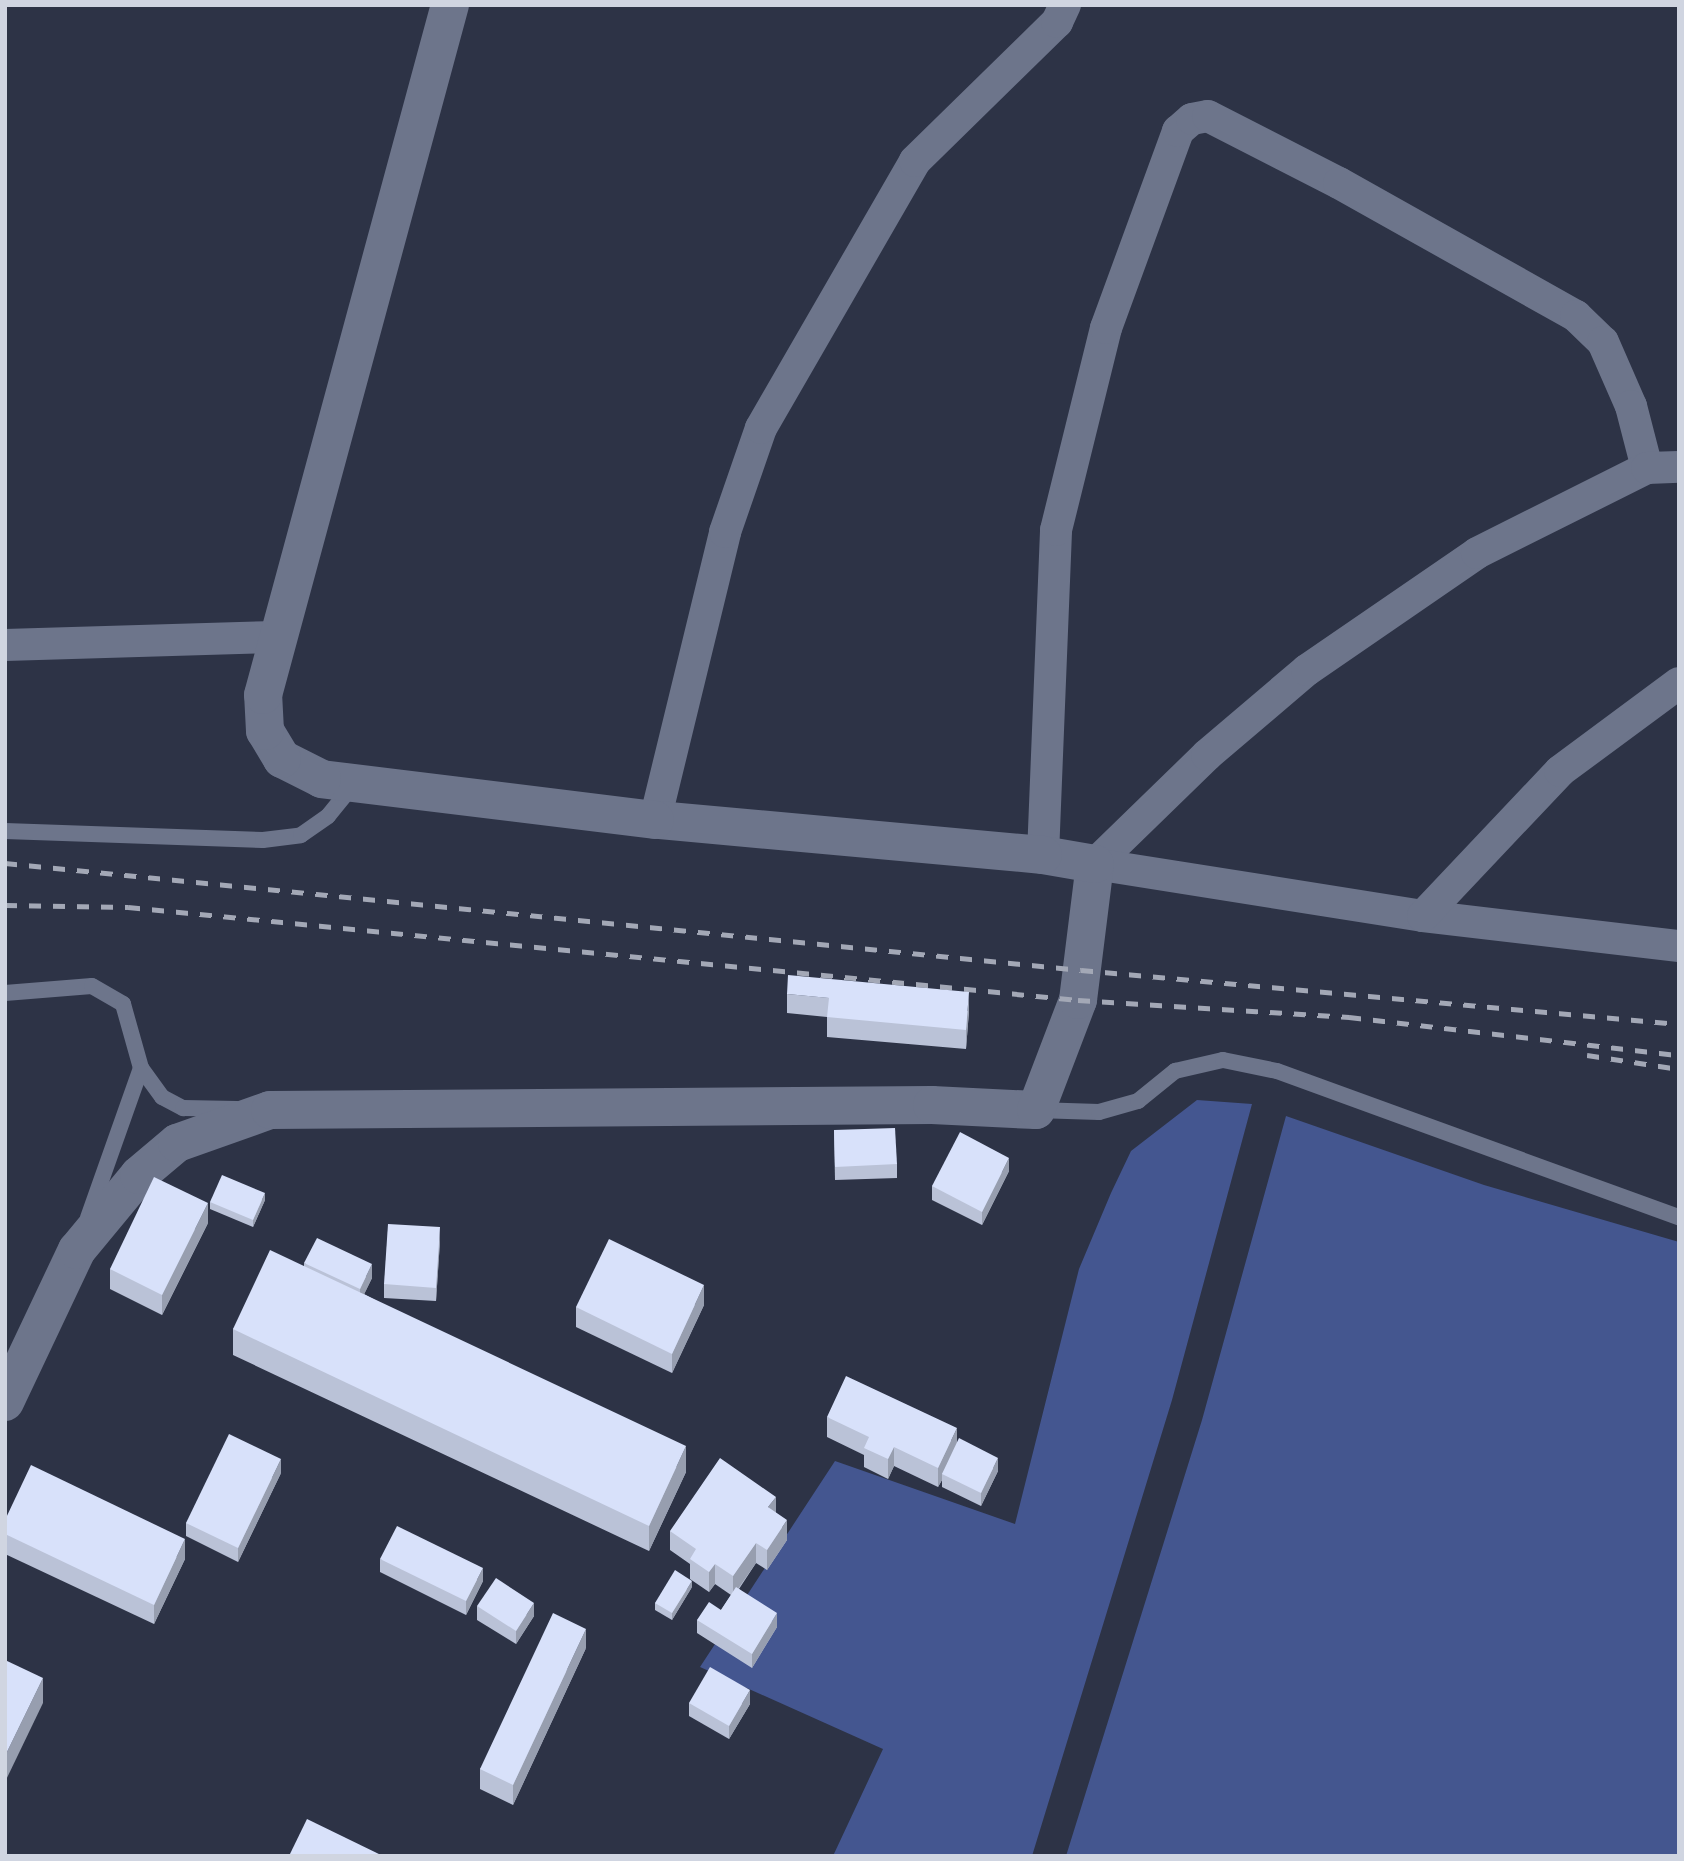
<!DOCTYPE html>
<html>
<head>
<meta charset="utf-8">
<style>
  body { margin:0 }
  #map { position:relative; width:1684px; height:1861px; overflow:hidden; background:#2d3346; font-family:Lora,serif }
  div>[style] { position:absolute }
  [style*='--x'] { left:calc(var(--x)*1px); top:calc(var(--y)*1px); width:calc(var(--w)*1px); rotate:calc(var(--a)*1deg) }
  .green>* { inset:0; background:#44568f }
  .forest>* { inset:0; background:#445690 }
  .lane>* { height:16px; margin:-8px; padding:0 8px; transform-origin:8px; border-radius:8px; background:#6d758b }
  .street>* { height:32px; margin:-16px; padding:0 16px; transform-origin:16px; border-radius:16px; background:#6d758b }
  .secondary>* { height:38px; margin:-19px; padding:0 19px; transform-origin:19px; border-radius:19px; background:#6d758b }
  .rail>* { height:5px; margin-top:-2.5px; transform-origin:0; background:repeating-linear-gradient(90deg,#a3a8b6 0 12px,transparent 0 24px) }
  .wall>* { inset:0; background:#bac2d7 }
  .shaded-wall>* { inset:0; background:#979eaf }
  .building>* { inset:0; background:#d8e1fa }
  span { translate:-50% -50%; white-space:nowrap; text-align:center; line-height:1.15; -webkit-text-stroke:7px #2d3346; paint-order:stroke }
  .frame { position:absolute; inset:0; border:7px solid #d0d5e1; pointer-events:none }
</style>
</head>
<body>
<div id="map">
  <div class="green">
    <div style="clip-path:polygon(1286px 1116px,1484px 1185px,1679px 1242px,1679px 1856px,1066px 1856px,1202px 1420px)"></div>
  </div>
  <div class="forest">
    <div style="clip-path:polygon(1197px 1100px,1252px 1104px,1172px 1400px,1032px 1856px,833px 1856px,883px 1749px,700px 1667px,835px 1461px,1015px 1524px,1079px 1269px,1111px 1193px,1131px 1151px)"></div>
  </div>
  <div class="lane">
    <div style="--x:5;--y:831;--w:258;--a:2"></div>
    <div style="--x:263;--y:840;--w:38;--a:-7"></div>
    <div style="--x:301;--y:835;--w:33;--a:-35"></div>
    <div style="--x:328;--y:816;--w:40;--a:-51"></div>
    <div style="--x:5;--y:993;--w:87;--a:-4.6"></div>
    <div style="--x:92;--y:986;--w:36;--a:30"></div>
    <div style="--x:123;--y:1004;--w:66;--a:74.3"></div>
    <div style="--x:141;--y:1068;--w:159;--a:109.5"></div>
    <div style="--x:141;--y:1068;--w:36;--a:54"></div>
    <div style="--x:162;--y:1097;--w:24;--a:28"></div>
    <div style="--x:183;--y:1108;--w:54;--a:1.1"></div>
    <div style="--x:1036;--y:1110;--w:63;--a:1.8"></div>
    <div style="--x:1099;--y:1112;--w:41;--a:-15.8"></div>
    <div style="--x:1138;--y:1101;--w:48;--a:-39"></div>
    <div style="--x:1175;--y:1071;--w:49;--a:-12.9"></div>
    <div style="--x:1223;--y:1060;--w:55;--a:11.5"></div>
    <div style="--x:1277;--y:1071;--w:428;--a:20"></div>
  </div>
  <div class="street">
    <div style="--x:5;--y:645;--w:274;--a:-1.7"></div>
    <div style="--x:655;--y:820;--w:296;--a:-76.3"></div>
    <div style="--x:725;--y:532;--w:110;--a:-70.9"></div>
    <div style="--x:761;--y:428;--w:308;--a:-60"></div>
    <div style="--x:915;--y:161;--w:199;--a:-44.4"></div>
    <div style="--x:1057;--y:22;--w:19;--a:-65"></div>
    <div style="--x:1043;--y:855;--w:325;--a:-87.7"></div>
    <div style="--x:1056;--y:530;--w:208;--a:-76.1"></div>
    <div style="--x:1106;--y:328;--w:210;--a:-69.9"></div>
    <div style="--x:1178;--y:131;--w:18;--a:-41"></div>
    <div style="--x:1192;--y:119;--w:16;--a:-11"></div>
    <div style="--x:1208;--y:116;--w:147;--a:27.1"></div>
    <div style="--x:1339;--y:183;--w:272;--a:29.3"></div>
    <div style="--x:1576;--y:316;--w:37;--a:44"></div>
    <div style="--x:1603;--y:342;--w:70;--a:66.4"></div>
    <div style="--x:1631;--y:406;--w:64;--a:75.5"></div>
    <div style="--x:1095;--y:864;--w:156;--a:-44.2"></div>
    <div style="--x:1207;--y:755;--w:131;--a:-40.4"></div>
    <div style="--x:1307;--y:670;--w:206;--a:-34.5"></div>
    <div style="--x:1477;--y:553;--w:190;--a:-26.6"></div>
    <div style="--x:1647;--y:468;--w:32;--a:-2"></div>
    <div style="--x:1095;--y:864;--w:332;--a:9"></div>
    <div style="--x:1423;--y:916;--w:258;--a:6.7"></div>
    <div style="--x:1423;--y:916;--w:199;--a:-46.6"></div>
    <div style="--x:1560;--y:771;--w:148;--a:-36.5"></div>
  </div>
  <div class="secondary">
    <div style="--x:5;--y:1402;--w:168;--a:-64.7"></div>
    <div style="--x:77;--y:1250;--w:97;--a:-50.4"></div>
    <div style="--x:139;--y:1175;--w:50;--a:-40.1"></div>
    <div style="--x:177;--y:1143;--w:99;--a:-19.5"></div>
    <div style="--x:270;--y:1110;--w:662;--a:-0.43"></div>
    <div style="--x:932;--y:1105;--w:104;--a:2.8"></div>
    <div style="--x:1036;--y:1110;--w:118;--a:-69.1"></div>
    <div style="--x:1078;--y:1000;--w:137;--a:-82.9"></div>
    <div style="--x:1095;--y:864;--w:53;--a:-170.2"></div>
    <div style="--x:1043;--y:855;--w:390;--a:-174.8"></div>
    <div style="--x:655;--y:820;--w:336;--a:-173"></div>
    <div style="--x:322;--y:779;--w:45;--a:-153.4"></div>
    <div style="--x:282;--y:759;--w:33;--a:-121"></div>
    <div style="--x:265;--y:731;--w:36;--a:-93"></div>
    <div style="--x:263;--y:695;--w:715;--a:-74.84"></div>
  </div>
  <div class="rail">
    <div style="--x:5;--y:863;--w:1081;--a:5.68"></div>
    <div style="--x:1081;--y:970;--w:600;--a:5.16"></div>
    <div style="--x:5;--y:905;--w:123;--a:0.9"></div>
    <div style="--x:128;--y:907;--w:955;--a:5.59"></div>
    <div style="--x:1078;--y:1000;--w:272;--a:3.6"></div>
    <div style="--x:1349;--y:1017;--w:332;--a:6.6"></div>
    <div style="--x:1587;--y:1055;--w:93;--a:8.7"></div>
  </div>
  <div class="wall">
    <div style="clip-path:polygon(787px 994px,969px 1011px,966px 1049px,827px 1037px,827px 1017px,787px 1013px)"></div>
    <div style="clip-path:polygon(834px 1130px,897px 1164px,897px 1178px,835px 1180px)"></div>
    <div style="clip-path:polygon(1009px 1171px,982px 1225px,932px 1200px,932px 1186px)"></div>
    <div style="clip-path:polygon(265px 1200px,253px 1227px,210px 1209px,210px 1202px)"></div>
    <div style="clip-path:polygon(208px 1223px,162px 1315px,110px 1289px,110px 1269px)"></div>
    <div style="clip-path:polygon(440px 1241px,436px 1301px,384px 1298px,384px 1284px)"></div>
    <div style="clip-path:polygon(304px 1263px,372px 1278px,364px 1294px,686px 1472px,649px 1551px,233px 1355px,233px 1329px,304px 1266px)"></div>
    <div style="clip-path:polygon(704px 1305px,672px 1373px,576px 1327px,576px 1307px)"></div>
    <div style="clip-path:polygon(827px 1417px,957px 1442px,998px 1471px,981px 1506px,942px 1487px,942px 1480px,938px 1487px,894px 1466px,888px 1479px,864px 1467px,864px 1455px,827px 1437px)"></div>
    <div style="clip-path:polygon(281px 1473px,238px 1562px,186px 1536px,186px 1523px)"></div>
    <div style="clip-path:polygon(776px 1513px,787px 1540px,767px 1570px,756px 1563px,739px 1589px,777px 1627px,752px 1668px,697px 1633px,697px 1620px,721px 1610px,731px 1595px,715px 1584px,709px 1592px,690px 1579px,690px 1564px,670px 1550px,670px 1531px)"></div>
    <div style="clip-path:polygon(5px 1520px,185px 1559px,154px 1624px,5px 1554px)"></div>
    <div style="clip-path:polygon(380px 1559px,483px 1581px,466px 1615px,380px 1572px)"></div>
    <div style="clip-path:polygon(692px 1587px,672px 1620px,655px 1610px,655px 1603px)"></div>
    <div style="clip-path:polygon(477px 1606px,534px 1616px,516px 1644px,477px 1620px)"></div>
    <div style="clip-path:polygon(586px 1648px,513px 1805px,480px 1789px,480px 1769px)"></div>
    <div style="clip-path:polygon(689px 1703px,750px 1704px,729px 1739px,689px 1716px)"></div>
  </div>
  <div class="shaded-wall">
    <div style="clip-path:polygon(969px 992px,969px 1011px,966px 1049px,966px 1030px)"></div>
    <div style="clip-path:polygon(1009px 1158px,1009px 1171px,982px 1225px,982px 1212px)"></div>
    <div style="clip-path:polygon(265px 1193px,265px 1200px,253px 1227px,253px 1220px)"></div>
    <div style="clip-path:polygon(208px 1203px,208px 1223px,162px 1315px,162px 1295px)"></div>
    <div style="clip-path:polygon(440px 1227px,440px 1241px,436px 1301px,436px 1288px)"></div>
    <div style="clip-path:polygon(372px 1264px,372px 1278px,360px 1303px,360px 1289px)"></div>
    <div style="clip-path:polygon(704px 1285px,704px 1305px,672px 1373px,672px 1354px)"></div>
    <div style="clip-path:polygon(957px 1428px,957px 1448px,942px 1474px,942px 1480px,938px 1487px,938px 1468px)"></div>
    <div style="clip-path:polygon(686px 1446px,686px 1472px,649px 1551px,649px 1526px)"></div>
    <div style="clip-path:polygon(894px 1447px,894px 1466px,888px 1479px,888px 1459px)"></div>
    <div style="clip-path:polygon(998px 1458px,998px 1471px,981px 1506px,981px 1493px)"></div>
    <div style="clip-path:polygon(281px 1459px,281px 1473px,238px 1562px,238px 1548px)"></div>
    <div style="clip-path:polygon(776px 1497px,776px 1516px,768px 1507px)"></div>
    <div style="clip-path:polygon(787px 1520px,787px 1540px,767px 1570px,767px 1550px)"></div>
    <div style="clip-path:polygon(185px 1539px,185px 1559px,154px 1624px,154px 1605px)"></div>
    <div style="clip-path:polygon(756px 1543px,756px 1563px,733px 1596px,733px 1576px)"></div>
    <div style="clip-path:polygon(715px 1564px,715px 1584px,709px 1592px,709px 1572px)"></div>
    <div style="clip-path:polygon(483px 1568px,483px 1581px,466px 1615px,466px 1601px)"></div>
    <div style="clip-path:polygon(692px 1581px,692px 1587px,672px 1620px,672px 1613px)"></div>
    <div style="clip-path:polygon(534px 1603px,534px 1616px,516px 1644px,516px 1631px)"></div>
    <div style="clip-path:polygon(777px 1613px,777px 1627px,752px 1668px,752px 1654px)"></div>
    <div style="clip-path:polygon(586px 1629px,586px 1648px,513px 1805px,513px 1785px)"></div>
    <div style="clip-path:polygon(43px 1678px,43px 1703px,5px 1782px,5px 1756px)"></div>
    <div style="clip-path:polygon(750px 1690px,750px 1704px,729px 1739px,729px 1726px)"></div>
  </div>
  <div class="building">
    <div style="clip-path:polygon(788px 975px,969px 992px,966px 1030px,827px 1017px,829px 998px,787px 994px)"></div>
    <div style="clip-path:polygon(895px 1128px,897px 1164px,835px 1167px,834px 1130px)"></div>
    <div style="clip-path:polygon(960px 1132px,1009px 1158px,982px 1212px,932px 1186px)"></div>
    <div style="clip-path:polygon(222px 1175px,265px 1193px,253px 1220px,210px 1202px)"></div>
    <div style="clip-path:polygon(154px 1177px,208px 1203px,162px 1295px,110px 1269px)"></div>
    <div style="clip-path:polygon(388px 1224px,440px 1227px,436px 1288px,384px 1284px)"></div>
    <div style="clip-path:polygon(317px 1238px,372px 1264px,360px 1289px,304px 1263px)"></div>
    <div style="clip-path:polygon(609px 1239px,704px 1285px,672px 1354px,576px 1307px)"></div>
    <div style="clip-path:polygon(270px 1250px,686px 1446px,649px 1526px,233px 1329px)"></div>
    <div style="clip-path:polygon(846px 1376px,957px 1428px,938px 1468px,894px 1447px,888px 1459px,864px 1448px,869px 1437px,827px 1417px)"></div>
    <div style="clip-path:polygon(229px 1434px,281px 1459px,238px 1548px,186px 1523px)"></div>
    <div style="clip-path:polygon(959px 1438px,998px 1458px,981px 1493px,942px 1474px)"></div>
    <div style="clip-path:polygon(720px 1458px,776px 1497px,768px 1507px,787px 1520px,767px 1550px,756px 1543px,733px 1576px,715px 1564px,709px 1572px,690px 1559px,696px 1549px,670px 1531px)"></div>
    <div style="clip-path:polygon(31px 1465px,185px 1539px,154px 1605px,5px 1534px,5px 1520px)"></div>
    <div style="clip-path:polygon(397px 1526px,483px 1568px,466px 1601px,380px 1559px)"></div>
    <div style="clip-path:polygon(675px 1570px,692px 1581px,672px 1613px,655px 1603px)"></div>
    <div style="clip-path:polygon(496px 1578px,534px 1603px,516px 1631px,477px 1606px)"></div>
    <div style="clip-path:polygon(736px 1587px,777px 1613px,752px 1654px,697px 1620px,709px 1602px,721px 1610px)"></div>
    <div style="clip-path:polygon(553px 1613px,586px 1629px,513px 1785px,480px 1769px)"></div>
    <div style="clip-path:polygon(5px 1660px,43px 1678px,5px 1756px)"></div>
    <div style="clip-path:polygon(710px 1667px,750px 1690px,729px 1726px,689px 1703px)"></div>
    <div style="clip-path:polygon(307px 1819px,383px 1856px,289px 1856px)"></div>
  </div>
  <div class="frame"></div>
</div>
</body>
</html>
